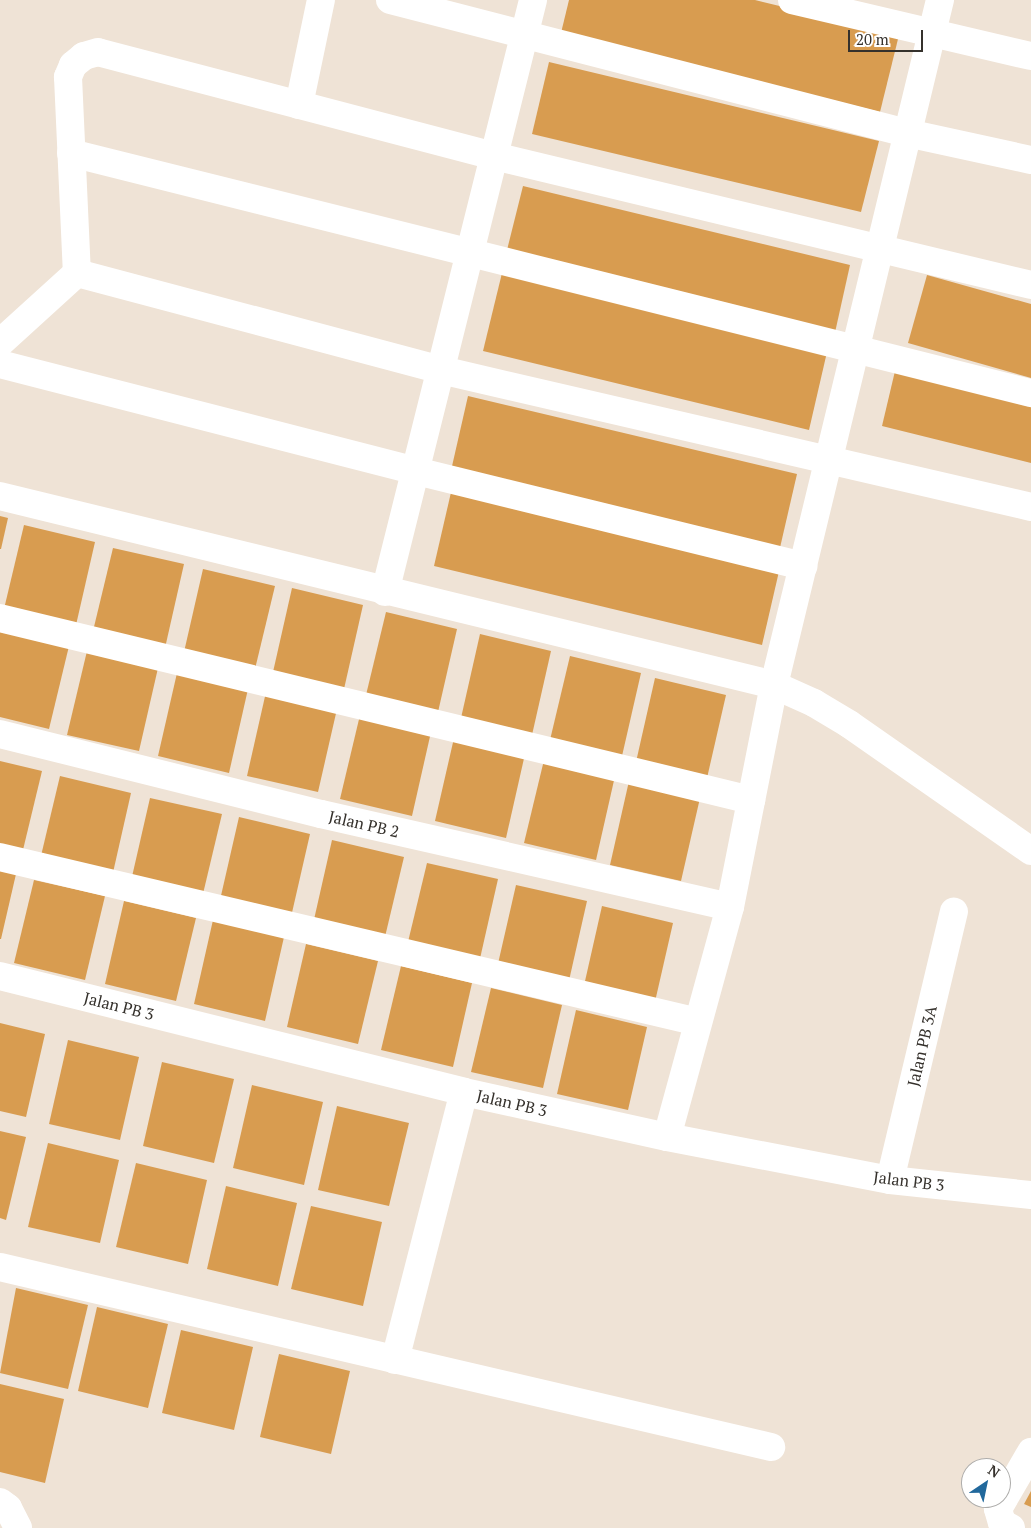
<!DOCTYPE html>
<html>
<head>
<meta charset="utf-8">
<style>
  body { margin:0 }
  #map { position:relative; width:1031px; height:1528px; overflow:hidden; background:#efe3d6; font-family:"PT Serif",serif }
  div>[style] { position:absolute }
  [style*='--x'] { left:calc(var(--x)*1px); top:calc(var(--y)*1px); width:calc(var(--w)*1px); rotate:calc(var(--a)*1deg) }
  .building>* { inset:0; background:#d89c50 }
  .minor>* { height:28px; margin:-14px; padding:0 14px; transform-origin:14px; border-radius:14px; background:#fff }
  span { translate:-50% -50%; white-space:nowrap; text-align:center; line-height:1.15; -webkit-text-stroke:4.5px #fff; paint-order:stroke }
  .street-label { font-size:16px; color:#35312c }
  .north { position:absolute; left:961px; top:1458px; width:50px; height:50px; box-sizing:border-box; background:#fff; border:1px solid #aeadab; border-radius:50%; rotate:34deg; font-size:14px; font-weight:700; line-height:20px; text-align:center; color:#35312c }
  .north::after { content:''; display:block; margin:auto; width:18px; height:22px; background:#21689c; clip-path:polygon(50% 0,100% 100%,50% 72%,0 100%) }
  .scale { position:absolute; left:848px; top:30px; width:75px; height:22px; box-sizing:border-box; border:2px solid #35312c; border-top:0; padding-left:6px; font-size:15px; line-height:18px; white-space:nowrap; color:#35312c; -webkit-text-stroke:4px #fff; paint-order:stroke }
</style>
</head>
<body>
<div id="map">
  <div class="building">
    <div style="clip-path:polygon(569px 0,755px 0,899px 35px,880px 112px,561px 33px)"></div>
    <div style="clip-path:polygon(549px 62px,879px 141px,861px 212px,532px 134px)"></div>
    <div style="clip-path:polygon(523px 186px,850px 265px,834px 337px,505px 258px)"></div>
    <div style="clip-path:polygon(502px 273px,827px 352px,809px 430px,483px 351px)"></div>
    <div style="clip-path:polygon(927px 275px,1031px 304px,1031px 378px,908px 343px)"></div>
    <div style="clip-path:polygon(895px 371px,1031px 405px,1031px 463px,882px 426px)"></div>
    <div style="clip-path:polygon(468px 396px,797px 474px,779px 552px,450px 475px)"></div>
    <div style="clip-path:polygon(452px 488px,780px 567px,762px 645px,434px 566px)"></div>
    <div style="clip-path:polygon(0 516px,8px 518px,1px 549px,0 549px)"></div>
    <div style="clip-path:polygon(24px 525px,95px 542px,76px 625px,4px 609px)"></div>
    <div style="clip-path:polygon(113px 548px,184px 564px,165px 648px,93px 631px)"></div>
    <div style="clip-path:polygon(203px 569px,275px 586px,255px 669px,184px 652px)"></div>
    <div style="clip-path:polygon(292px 588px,363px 605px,344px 689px,273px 672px)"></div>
    <div style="clip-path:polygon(386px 612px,457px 629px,438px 712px,366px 695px)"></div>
    <div style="clip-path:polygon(0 630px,69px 646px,49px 729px,0 717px)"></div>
    <div style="clip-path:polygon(480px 634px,551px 651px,532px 735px,461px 718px)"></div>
    <div style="clip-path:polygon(87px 651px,158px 668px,139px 751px,67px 735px)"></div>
    <div style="clip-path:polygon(570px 656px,641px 673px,622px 756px,550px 740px)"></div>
    <div style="clip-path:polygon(177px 673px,248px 689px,229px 773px,158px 756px)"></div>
    <div style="clip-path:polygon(655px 678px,726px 695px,707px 778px,636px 762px)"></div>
    <div style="clip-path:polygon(266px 692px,337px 709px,318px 792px,247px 776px)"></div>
    <div style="clip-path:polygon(360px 715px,431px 732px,412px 816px,340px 799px)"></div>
    <div style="clip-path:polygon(454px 738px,525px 754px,506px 838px,435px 821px)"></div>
    <div style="clip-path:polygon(544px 760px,615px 776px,596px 860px,524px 843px)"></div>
    <div style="clip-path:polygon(0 761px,42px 771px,22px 854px,0 849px)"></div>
    <div style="clip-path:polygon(60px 776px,131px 793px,112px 877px,40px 860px)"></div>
    <div style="clip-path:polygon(629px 781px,700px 798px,681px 881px,610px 865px)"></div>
    <div style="clip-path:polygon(150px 798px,222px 814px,202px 898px,131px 881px)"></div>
    <div style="clip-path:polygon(239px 817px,310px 834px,291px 917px,220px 900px)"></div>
    <div style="clip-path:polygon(332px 840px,404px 857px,384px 941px,313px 924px)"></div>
    <div style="clip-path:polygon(427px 863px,498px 879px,479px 963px,407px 946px)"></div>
    <div style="clip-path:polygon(0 870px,16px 874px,1px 939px,0 939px)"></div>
    <div style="clip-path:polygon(34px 880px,105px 896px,85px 980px,14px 963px)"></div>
    <div style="clip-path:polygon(516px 885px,587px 901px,568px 985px,497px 968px)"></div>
    <div style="clip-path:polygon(124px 901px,196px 918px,176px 1001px,105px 984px)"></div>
    <div style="clip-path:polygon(602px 906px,673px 923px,654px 1006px,583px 990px)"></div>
    <div style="clip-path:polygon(213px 920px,284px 937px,265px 1021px,194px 1004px)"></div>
    <div style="clip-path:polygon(306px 944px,378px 961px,358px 1044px,287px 1027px)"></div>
    <div style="clip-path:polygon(401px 966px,472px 983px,453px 1067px,381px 1050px)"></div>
    <div style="clip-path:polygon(491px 988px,562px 1005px,543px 1088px,471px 1072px)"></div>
    <div style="clip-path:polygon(576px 1010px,647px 1027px,628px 1110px,557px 1094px)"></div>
    <div style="clip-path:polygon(0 1023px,45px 1034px,26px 1117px,0 1111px)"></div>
    <div style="clip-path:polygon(68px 1040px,139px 1057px,120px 1140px,49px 1124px)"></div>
    <div style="clip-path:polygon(162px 1062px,234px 1079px,214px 1163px,143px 1146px)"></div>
    <div style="clip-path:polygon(252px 1085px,323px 1102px,304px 1185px,233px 1168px)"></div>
    <div style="clip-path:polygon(337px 1106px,409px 1123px,389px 1206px,318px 1190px)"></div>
    <div style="clip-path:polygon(0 1131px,26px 1137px,6px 1220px,0 1218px)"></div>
    <div style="clip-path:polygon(48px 1143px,119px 1160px,100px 1243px,28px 1227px)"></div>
    <div style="clip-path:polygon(136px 1163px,207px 1180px,188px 1264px,116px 1247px)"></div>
    <div style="clip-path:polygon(226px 1186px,297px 1203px,278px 1286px,207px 1269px)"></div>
    <div style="clip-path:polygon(311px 1206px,382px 1222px,363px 1306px,291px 1289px)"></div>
    <div style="clip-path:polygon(16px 1288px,88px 1305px,68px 1389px,0 1373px)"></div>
    <div style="clip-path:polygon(97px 1307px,168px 1324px,148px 1408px,78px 1391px)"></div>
    <div style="clip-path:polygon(181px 1330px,253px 1347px,234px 1430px,162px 1413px)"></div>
    <div style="clip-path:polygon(279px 1354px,350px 1371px,331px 1454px,260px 1437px)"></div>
    <div style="clip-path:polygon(0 1384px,64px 1399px,45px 1483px,0 1472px)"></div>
    <div style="clip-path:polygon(1031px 1491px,1031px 1507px,1024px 1504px)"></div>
  </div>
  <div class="minor">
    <div style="--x:390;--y:0;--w:534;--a:14.43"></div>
    <div style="--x:907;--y:133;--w:127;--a:12.3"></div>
    <div style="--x:792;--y:0;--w:245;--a:13.2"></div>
    <div style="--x:299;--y:105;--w:107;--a:-78.2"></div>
    <div style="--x:71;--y:153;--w:990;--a:14.04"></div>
    <div style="--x:1031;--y:285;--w:552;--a:-166.49"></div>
    <div style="--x:494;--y:156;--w:409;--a:-165.3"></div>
    <div style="--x:98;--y:52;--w:15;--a:164"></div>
    <div style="--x:84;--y:56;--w:14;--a:141"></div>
    <div style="--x:73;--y:65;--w:13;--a:113"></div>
    <div style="--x:68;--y:77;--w:196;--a:87.4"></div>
    <div style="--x:77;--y:273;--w:377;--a:14.9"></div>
    <div style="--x:441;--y:370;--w:606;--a:13.07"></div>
    <div style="--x:0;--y:343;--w:104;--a:-42.3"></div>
    <div style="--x:0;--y:364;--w:430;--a:14.4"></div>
    <div style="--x:416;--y:471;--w:399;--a:13.8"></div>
    <div style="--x:0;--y:496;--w:797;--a:13.72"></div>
    <div style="--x:774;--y:685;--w:44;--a:24.2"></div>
    <div style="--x:814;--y:703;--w:41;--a:31"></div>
    <div style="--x:849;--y:724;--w:222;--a:34.9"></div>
    <div style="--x:385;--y:592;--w:610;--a:-75.96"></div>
    <div style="--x:0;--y:618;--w:773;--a:13.62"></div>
    <div style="--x:0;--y:734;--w:331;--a:14"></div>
    <div style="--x:321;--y:814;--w:419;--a:12.8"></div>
    <div style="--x:0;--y:857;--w:717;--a:13.3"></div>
    <div style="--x:0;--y:976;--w:478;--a:14"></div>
    <div style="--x:464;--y:1092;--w:208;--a:12.5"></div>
    <div style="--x:667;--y:1137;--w:227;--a:10.9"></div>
    <div style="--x:890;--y:1180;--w:142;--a:6.1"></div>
    <div style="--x:667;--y:1137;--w:238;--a:-74.7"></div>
    <div style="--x:730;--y:907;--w:226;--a:-78.8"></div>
    <div style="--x:774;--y:685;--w:705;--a:-76.38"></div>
    <div style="--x:890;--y:1180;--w:276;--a:-76.6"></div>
    <div style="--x:0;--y:1267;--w:792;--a:13.14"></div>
    <div style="--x:395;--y:1360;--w:277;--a:-75.6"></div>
    <div style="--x:0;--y:1502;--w:10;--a:37"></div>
    <div style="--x:8;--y:1508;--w:22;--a:63"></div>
    <div style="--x:1011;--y:1528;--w:10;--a:-151"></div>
    <div style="--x:1002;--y:1523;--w:15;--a:-106"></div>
    <div style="--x:998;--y:1509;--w:66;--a:-59.9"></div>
  </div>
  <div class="street-label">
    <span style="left:364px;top:824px;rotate:13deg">Jalan PB 2</span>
    <span style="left:119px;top:1006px;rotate:14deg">Jalan PB 3</span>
    <span style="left:922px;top:1046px;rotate:-77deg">Jalan PB 3A</span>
    <span style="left:512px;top:1103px;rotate:13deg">Jalan PB 3</span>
    <span style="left:909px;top:1181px;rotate:7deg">Jalan PB 3</span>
  </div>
  <div class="north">N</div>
  <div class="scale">20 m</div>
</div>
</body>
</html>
